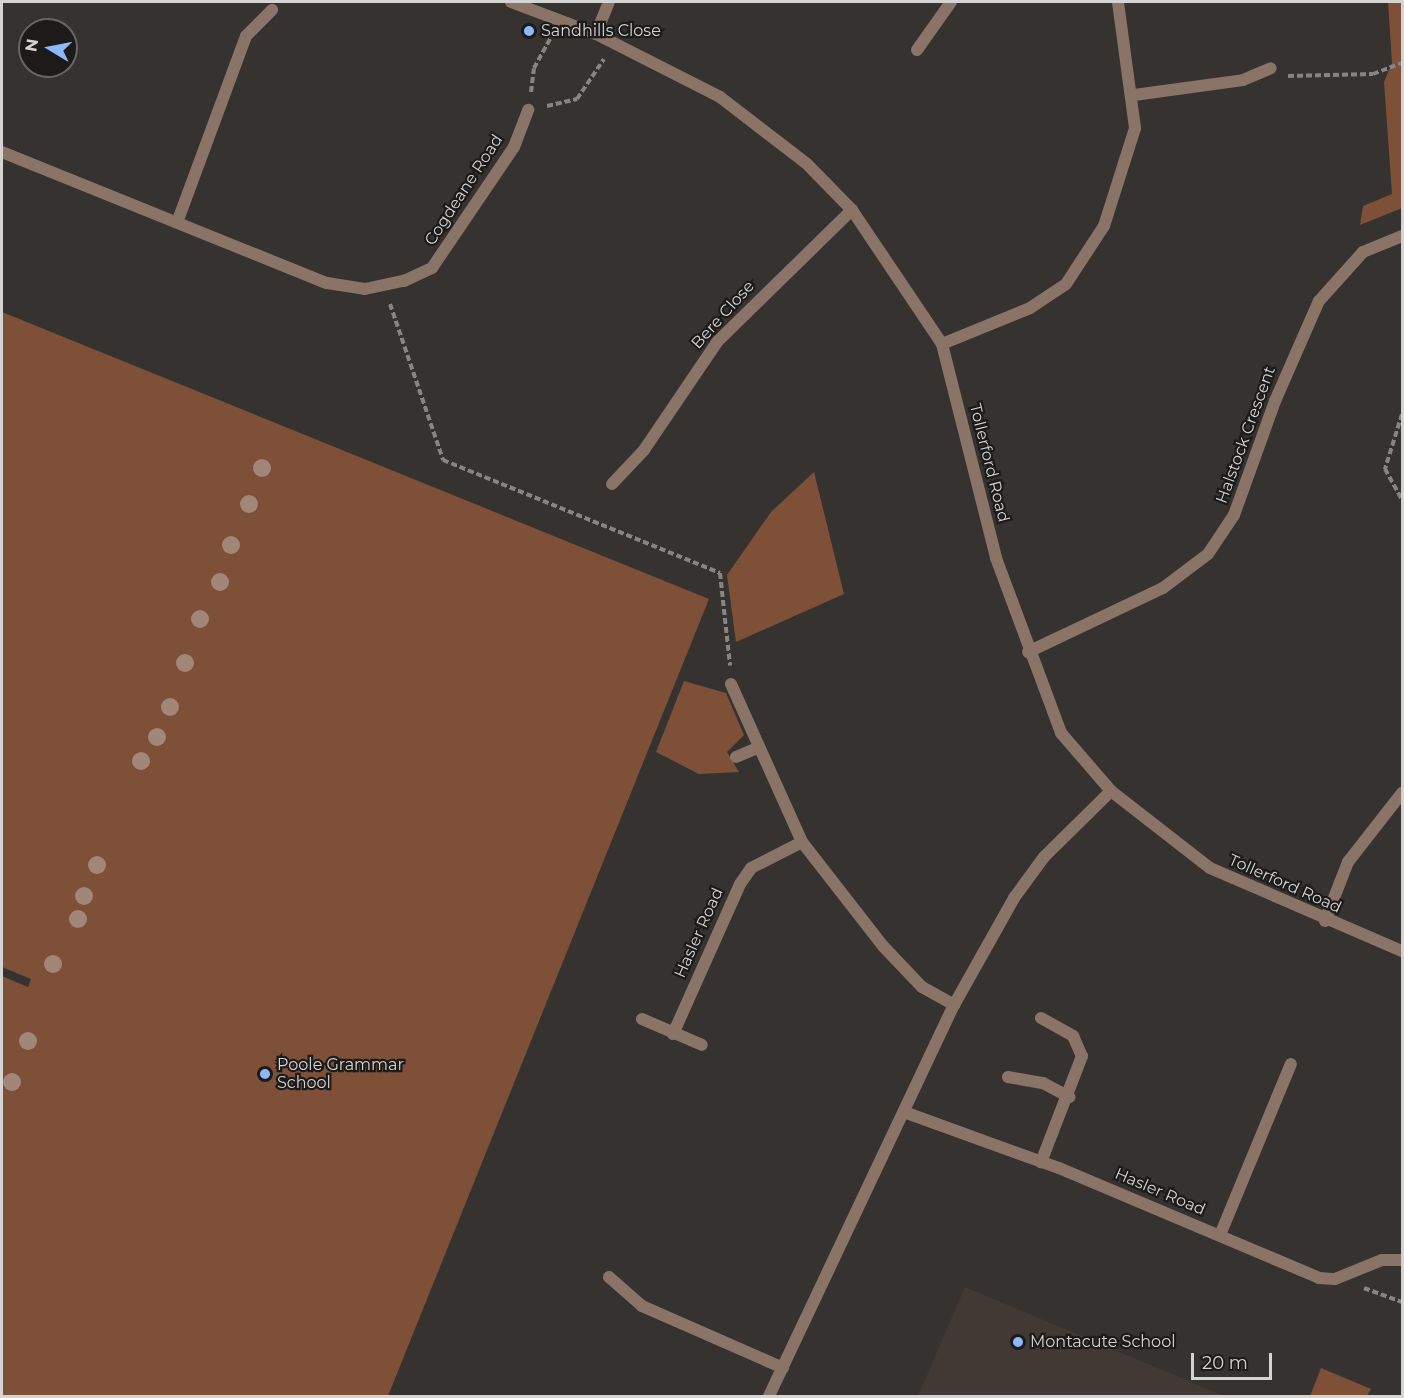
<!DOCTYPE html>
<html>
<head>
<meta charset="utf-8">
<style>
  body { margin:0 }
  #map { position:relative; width:1404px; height:1398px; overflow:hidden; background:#363230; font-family:Montserrat,sans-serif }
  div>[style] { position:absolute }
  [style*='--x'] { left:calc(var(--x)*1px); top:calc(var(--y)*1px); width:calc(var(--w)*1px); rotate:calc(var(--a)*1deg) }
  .built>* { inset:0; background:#433934 }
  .green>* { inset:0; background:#7e5038 }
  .path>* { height:4px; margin-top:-2px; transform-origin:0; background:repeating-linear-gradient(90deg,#878482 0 6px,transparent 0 9px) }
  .lane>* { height:12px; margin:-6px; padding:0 6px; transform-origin:6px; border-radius:6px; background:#8a7367 }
  .street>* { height:12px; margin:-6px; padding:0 6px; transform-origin:6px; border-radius:6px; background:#8a7367 }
  .trees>* { width:18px; height:18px; margin:-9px; border-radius:50%; background:#a28678 }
  .dots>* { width:16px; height:16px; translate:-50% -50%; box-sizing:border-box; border:3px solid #1c1b1a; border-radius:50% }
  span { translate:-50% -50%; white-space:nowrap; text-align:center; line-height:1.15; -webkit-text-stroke:4.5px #1c1b1a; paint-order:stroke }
  .poi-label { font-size:16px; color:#d6d4d3 }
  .left { translate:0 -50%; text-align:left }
  .street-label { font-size:16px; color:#d6d4d3 }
  .frame { position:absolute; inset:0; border:3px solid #d6d4d3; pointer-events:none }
  .north { position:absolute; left:18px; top:18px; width:60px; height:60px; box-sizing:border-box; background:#1c1b1a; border:2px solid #666564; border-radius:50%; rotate:280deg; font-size:16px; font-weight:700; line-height:24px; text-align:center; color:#d6d4d3 }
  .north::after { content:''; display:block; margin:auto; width:21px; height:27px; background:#8db9fc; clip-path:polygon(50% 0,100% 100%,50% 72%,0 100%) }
  .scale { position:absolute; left:1191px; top:1353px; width:81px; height:27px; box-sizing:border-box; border:3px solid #d6d4d3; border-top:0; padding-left:8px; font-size:18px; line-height:21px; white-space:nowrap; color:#d6d4d3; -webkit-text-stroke:4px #1c1b1a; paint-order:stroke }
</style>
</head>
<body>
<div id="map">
  <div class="built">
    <div style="clip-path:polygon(965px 1287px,1224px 1396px,918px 1396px)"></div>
  </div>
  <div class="green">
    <div style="clip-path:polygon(1388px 2px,1402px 2px,1402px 208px,1360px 225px,1363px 206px,1392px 194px,1384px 82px,1392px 63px)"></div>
    <div style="clip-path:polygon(2px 312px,709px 599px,388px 1396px,2px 1396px,2px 976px,28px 987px,31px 979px,2px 967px)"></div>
    <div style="clip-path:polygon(814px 472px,844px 594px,736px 642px,727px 575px,771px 512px)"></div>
    <div style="clip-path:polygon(684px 681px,726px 693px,744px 735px,727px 752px,739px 772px,699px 774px,656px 752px)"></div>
    <div style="clip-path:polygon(1321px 1368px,1371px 1389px,1367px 1396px,1310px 1396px)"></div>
  </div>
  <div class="path">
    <div style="--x:1288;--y:76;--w:85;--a:-1.3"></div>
    <div style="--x:1373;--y:74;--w:31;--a:-21"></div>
    <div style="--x:531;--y:92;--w:24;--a:-83"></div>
    <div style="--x:534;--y:68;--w:37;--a:-61"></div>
    <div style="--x:547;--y:106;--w:31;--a:-13"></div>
    <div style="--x:577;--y:99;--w:48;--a:-56"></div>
    <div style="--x:390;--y:304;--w:165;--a:71.2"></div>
    <div style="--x:443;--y:460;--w:299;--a:22.2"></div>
    <div style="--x:720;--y:573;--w:93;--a:83.8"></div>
    <div style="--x:1402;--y:414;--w:58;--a:107.2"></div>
    <div style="--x:1385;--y:469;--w:35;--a:61"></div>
    <div style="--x:1364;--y:1288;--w:40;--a:20.2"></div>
  </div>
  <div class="lane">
    <div style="--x:1041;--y:1018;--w:37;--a:29"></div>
    <div style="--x:1073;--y:1036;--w:22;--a:66"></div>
    <div style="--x:1082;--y:1056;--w:114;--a:111.1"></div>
    <div style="--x:1008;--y:1077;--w:36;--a:10"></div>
    <div style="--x:1043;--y:1083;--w:30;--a:28"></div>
  </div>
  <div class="street">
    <div style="--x:511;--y:2;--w:91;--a:20.6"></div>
    <div style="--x:596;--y:34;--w:139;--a:26.9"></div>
    <div style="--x:720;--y:97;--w:110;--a:37.6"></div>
    <div style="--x:807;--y:164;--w:64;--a:45.6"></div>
    <div style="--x:852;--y:210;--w:161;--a:56.1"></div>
    <div style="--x:942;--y:344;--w:221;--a:75.8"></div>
    <div style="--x:996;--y:558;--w:187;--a:69.6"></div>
    <div style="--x:1061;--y:733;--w:77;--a:49.2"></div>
    <div style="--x:1111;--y:791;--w:125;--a:37.9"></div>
    <div style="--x:1210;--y:868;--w:209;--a:23.4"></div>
    <div style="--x:596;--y:34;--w:35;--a:-68"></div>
    <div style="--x:917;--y:50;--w:59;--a:-54.7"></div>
    <div style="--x:1134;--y:95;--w:110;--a:-7.8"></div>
    <div style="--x:1243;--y:80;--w:30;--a:-23"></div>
    <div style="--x:2;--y:152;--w:350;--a:22"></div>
    <div style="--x:327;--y:283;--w:38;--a:9"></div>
    <div style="--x:365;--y:289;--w:40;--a:-12"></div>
    <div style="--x:404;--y:281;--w:31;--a:-25"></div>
    <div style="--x:432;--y:268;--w:146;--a:-55.9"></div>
    <div style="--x:514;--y:147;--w:40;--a:-69"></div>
    <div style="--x:178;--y:220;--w:196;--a:-69.7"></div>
    <div style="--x:246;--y:36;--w:37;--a:-45"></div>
    <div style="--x:942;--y:344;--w:95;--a:-22.2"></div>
    <div style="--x:1030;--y:308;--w:43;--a:-33.7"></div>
    <div style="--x:1066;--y:284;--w:69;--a:-56.8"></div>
    <div style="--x:1104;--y:226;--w:103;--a:-72.4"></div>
    <div style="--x:1135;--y:128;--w:127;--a:-97.7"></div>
    <div style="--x:612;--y:484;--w:47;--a:-46.7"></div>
    <div style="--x:644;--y:450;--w:130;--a:-55.9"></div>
    <div style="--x:717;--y:342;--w:189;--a:-44.4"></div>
    <div style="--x:1028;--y:652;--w:149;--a:-25.4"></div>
    <div style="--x:1163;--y:588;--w:56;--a:-37.1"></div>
    <div style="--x:1208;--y:554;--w:47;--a:-56.3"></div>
    <div style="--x:1234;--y:515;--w:121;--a:-70.2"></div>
    <div style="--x:1275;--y:401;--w:109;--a:-66.3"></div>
    <div style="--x:1319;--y:301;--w:66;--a:-48.1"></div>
    <div style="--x:1363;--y:252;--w:42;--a:-22.3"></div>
    <div style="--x:731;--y:684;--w:173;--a:65.8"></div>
    <div style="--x:802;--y:842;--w:132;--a:52.1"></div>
    <div style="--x:883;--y:946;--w:57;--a:46.4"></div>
    <div style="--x:922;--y:987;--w:37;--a:29"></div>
    <div style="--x:736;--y:757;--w:25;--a:-23"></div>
    <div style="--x:1325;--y:921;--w:63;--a:-68.7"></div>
    <div style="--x:1348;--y:862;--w:88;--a:-52"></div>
    <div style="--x:642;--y:1019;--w:65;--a:23.4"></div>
    <div style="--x:673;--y:1034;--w:164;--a:-65.9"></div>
    <div style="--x:740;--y:884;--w:19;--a:-55"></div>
    <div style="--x:751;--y:868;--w:57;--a:-27"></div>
    <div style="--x:904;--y:1112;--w:165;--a:19.9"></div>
    <div style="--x:1059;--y:1168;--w:282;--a:22.9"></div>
    <div style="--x:1319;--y:1278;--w:16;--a:4"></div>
    <div style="--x:1335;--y:1279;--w:51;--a:-22"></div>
    <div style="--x:1382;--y:1260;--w:20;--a:0"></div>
    <div style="--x:1220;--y:1235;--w:185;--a:-67.5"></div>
    <div style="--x:609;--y:1277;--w:44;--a:41.3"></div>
    <div style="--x:642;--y:1306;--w:154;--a:23.7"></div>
    <div style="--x:769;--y:1396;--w:433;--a:-64.7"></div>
    <div style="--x:954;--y:1005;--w:123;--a:-60.7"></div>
    <div style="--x:1014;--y:898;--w:51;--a:-53.8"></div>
    <div style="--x:1044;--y:857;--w:94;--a:-44.6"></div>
  </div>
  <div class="trees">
    <div style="left:262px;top:468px"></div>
    <div style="left:249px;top:504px"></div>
    <div style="left:231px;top:545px"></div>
    <div style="left:220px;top:582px"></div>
    <div style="left:200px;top:619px"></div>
    <div style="left:185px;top:663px"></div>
    <div style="left:170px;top:707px"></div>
    <div style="left:157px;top:737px"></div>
    <div style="left:141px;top:761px"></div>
    <div style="left:97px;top:865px"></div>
    <div style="left:84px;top:896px"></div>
    <div style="left:78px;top:919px"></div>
    <div style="left:53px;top:964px"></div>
    <div style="left:28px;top:1041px"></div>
    <div style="left:12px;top:1082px"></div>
  </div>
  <div class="dots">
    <div style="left:529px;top:31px;background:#8db9fc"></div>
    <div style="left:265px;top:1074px;background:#8db9fc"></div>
    <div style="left:1018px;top:1342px;background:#8db9fc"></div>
  </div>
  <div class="poi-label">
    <span class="left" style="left:541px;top:31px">Sandhills Close</span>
    <span class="left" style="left:277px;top:1074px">Poole Grammar<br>School</span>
    <span class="left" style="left:1030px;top:1342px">Montacute School</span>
  </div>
  <div class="street-label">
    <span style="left:464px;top:190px;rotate:-57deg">Cogdeane Road</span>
    <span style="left:723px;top:315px;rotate:-48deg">Bere Close</span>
    <span style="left:1246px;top:435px;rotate:-70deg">Halstock Crescent</span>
    <span style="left:989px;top:463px;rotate:76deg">Tollerford Road</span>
    <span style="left:1285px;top:884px;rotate:24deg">Tollerford Road</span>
    <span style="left:699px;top:933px;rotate:-66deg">Hasler Road</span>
    <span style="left:1160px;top:1192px;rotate:23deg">Hasler Road</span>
  </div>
  <div class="frame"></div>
  <div class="north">N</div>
  <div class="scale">20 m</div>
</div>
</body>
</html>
